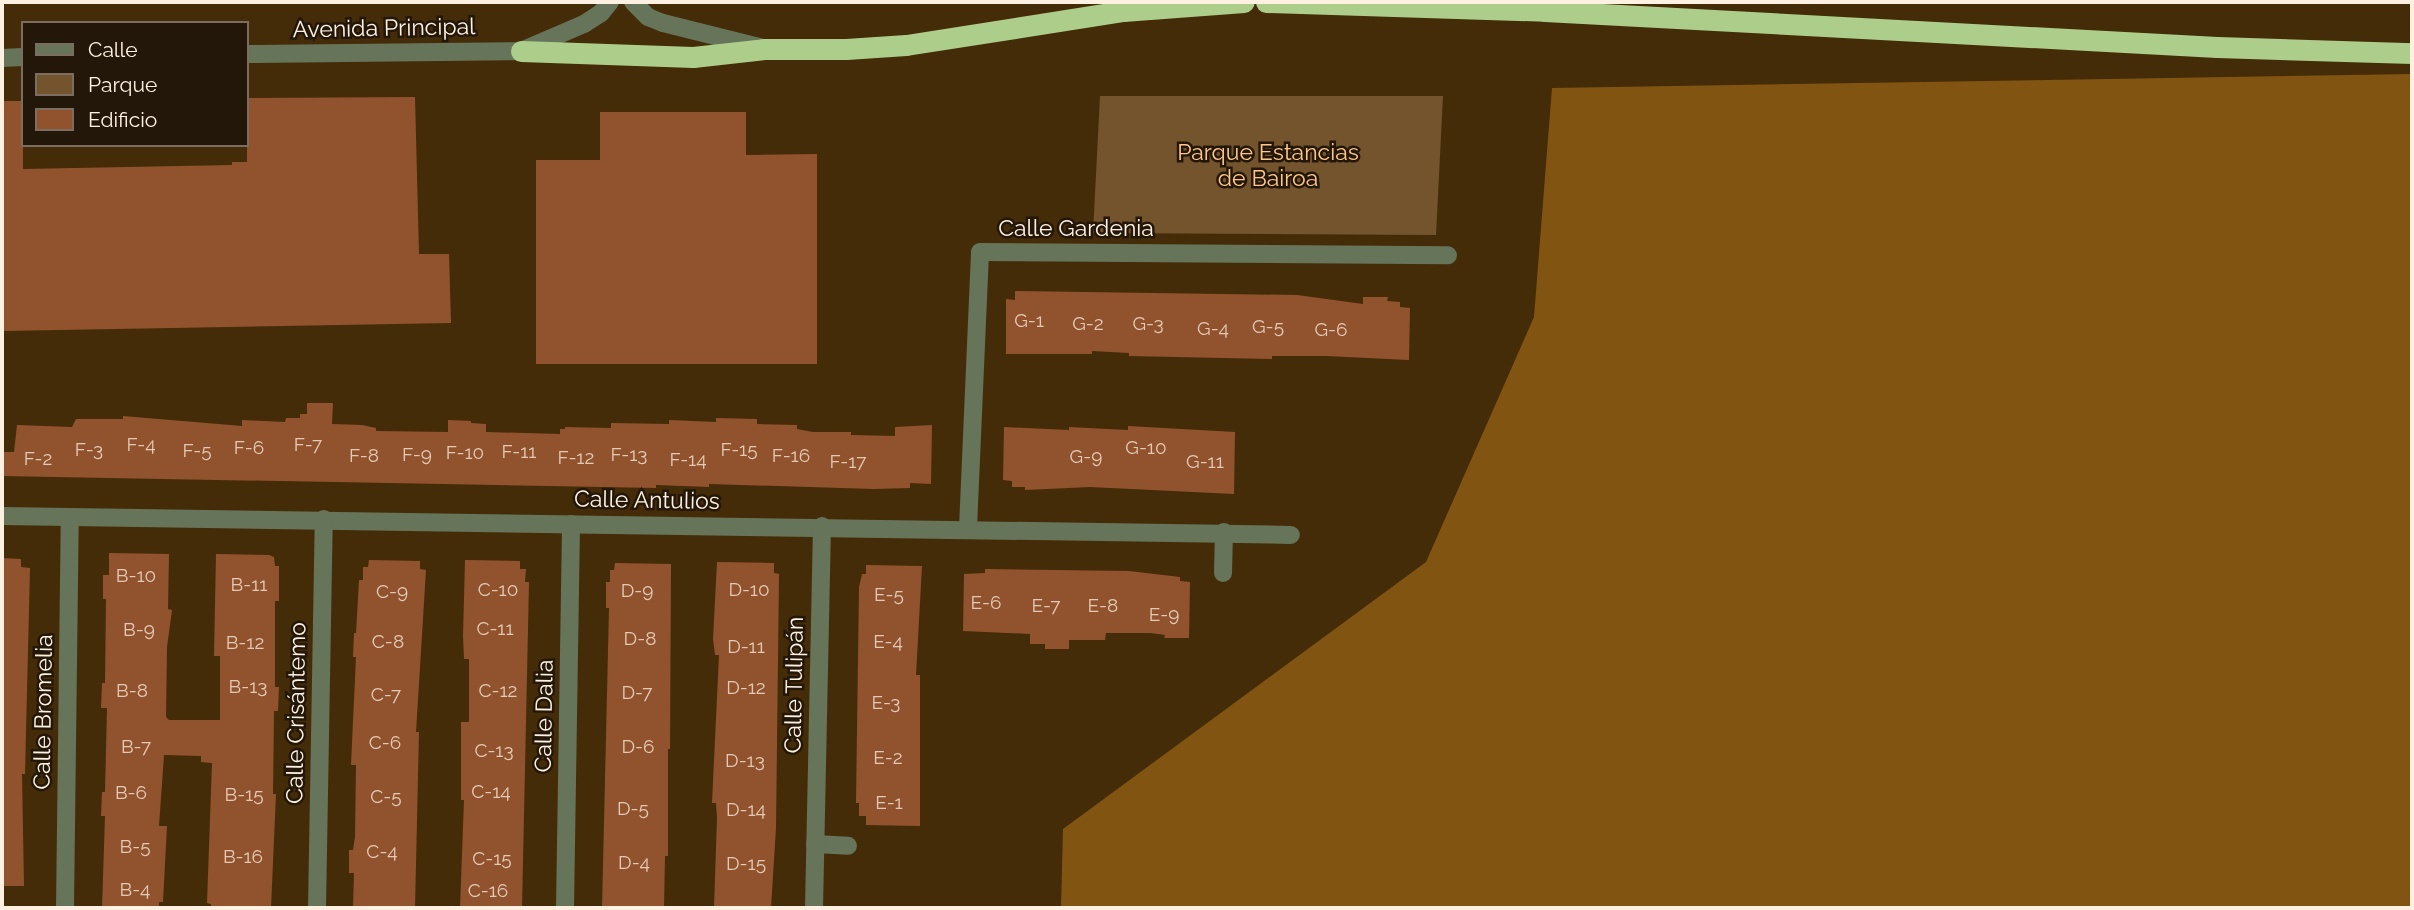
<!DOCTYPE html>
<html>
<head>
<meta charset="utf-8">
<style>
  body { margin:0 }
  #map { position:relative; width:2414px; height:910px; overflow:hidden; background:#452c08; font-family:Raleway,sans-serif }
  div>[style] { position:absolute }
  [style*='--x'] { left:calc(var(--x)*1px); top:calc(var(--y)*1px); width:calc(var(--w)*1px); rotate:calc(var(--a)*1deg) }
  .green>* { inset:0; background:#74542d }
  .forest>* { inset:0; background:#825411 }
  .building>* { inset:0; background:#91532e }
  .street>* { height:18px; margin:-9px; padding:0 9px; transform-origin:9px; border-radius:9px; background:#667459 }
  .highway>* { height:21px; margin:-10.5px; padding:0 10.5px; transform-origin:10.5px; border-radius:10.5px; background:#adce8b }
  span { translate:-50% -50%; white-space:nowrap; text-align:center; line-height:1.15; -webkit-text-stroke:5px #231709; paint-order:stroke }
  .number-label { font-size:19px; color:#e4cab5 }
  .number-label span { -webkit-text-stroke-width:0 }
  .street-label { font-size:23px; color:#fff1e2 }
  .park-label { font-size:23px; color:#fec787 }
  .frame { position:absolute; inset:0; border:4px solid #fff1e2; pointer-events:none }
  .legend { position:absolute; left:21px; top:21px; width:228px; height:126px; box-sizing:border-box; background:#231709; border:2px solid #7b6e60; margin:0; padding:9px 12px; list-style:none; font-size:21px; color:#fff1e2 }
  .legend li { display:flex; align-items:center; gap:14px; height:35px }
  .legend b { width:35px; border:2px solid #7b6e60 }
</style>
</head>
<body>
<div id="map">
  <div class="green">
    <div style="clip-path:polygon(1100px 96px,1443px 96px,1436px 235px,1093px 233px)"></div>
  </div>
  <div class="forest">
    <div style="clip-path:polygon(2412px 74px,2412px 908px,1061px 908px,1063px 829px,1426px 562px,1534px 317px,1552px 88px)"></div>
  </div>
  <div class="building">
    <div style="clip-path:polygon(415px 97px,419px 254px,449px 254px,451px 323px,2px 331px,2px 101px,23px 101px,23px 169px,232px 165px,232px 162px,247px 162px,247px 98px)"></div>
    <div style="clip-path:polygon(600px 112px,746px 112px,746px 155px,817px 154px,817px 364px,536px 364px,536px 160px,600px 160px)"></div>
    <div style="clip-path:polygon(1015px 291px,1297px 295px,1363px 304px,1363px 297px,1388px 297px,1387px 301px,1400px 302px,1400px 307px,1410px 308px,1409px 360px,1326px 356px,1272px 356px,1272px 359px,1129px 356px,1129px 353px,1092px 351px,1092px 354px,1006px 354px,1006px 299px,1015px 300px)"></div>
    <div style="clip-path:polygon(307px 403px,333px 403px,332px 424px,362px 425px,376px 428px,376px 431px,448px 432px,448px 420px,471px 421px,471px 423px,486px 424px,486px 432px,560px 434px,560px 429px,565px 429px,565px 427px,611px 428px,611px 423px,669px 424px,669px 420px,716px 422px,716px 418px,757px 419px,757px 424px,797px 425px,797px 429px,813px 432px,851px 432px,851px 435px,895px 436px,895px 427px,932px 425px,931px 484px,910px 483px,910px 488px,874px 489px,709px 484px,709px 487px,656px 485px,656px 488px,2px 476px,2px 452px,14px 452px,17px 425px,72px 427px,76px 419px,123px 419px,123px 416px,242px 426px,242px 420px,285px 422px,286px 418px,300px 418px,300px 414px,307px 414px)"></div>
    <div style="clip-path:polygon(1128px 426px,1235px 432px,1234px 494px,1090px 487px,1025px 490px,1025px 487px,1012px 487px,1012px 481px,1003px 480px,1004px 427px,1069px 430px,1069px 427px,1128px 430px)"></div>
    <div style="clip-path:polygon(109px 553px,169px 554px,168px 609px,172px 610px,167px 647px,166px 717px,169px 720px,220px 720px,220px 656px,214px 656px,216px 554px,269px 555px,274px 557px,275px 566px,279px 566px,279px 601px,275px 601px,275px 687px,279px 687px,278px 711px,274px 711px,273px 794px,276px 794px,271px 908px,211px 908px,211px 904px,207px 903px,212px 763px,201px 762px,201px 756px,164px 755px,159px 826px,167px 826px,163px 902px,159px 902px,159px 908px,102px 908px,105px 816px,101px 816px,102px 792px,105px 792px,107px 708px,101px 708px,102px 683px,105px 683px,106px 599px,103px 599px,103px 575px,109px 575px)"></div>
    <div style="clip-path:polygon(2px 558px,21px 559px,21px 567px,30px 568px,25px 774px,22px 774px,24px 886px,2px 886px)"></div>
    <div style="clip-path:polygon(369px 560px,420px 561px,420px 569px,426px 570px,416px 732px,419px 732px,415px 908px,353px 908px,354px 873px,349px 873px,349px 850px,353px 850px,355px 837px,356px 765px,351px 765px,356px 657px,353px 657px,354px 633px,356px 633px,359px 580px,363px 580px,363px 567px,368px 567px)"></div>
    <div style="clip-path:polygon(465px 560px,520px 561px,520px 569px,526px 569px,525px 582px,529px 582px,522px 908px,460px 908px,464px 800px,461px 800px,461px 722px,469px 722px,469px 659px,464px 659px,463px 636px)"></div>
    <div style="clip-path:polygon(717px 562px,774px 563px,774px 573px,779px 574px,776px 828px,771px 908px,714px 908px,717px 818px,716px 803px,712px 803px,719px 655px,715px 655px,713px 639px)"></div>
    <div style="clip-path:polygon(615px 563px,671px 564px,670px 749px,668px 749px,668px 856px,665px 856px,664px 908px,602px 908px,609px 608px,606px 608px,606px 582px,610px 582px,610px 570px,614px 570px)"></div>
    <div style="clip-path:polygon(866px 565px,922px 566px,916px 675px,920px 675px,920px 826px,866px 825px,866px 816px,859px 816px,859px 803px,856px 803px,859px 587px,862px 574px,866px 574px)"></div>
    <div style="clip-path:polygon(985px 569px,1129px 571px,1180px 577px,1180px 581px,1190px 582px,1189px 638px,1164px 638px,1165px 635px,1151px 633px,1106px 633px,1105px 640px,1069px 640px,1069px 649px,1045px 649px,1045px 644px,1030px 644px,1030px 634px,963px 631px,964px 574px,985px 573px)"></div>
  </div>
  <div class="street">
    <div style="--x:633;--y:2;--w:21;--a:45"></div>
    <div style="--x:648;--y:17;--w:16;--a:22"></div>
    <div style="--x:663;--y:23;--w:99;--a:14"></div>
    <div style="--x:247;--y:54;--w:274;--a:-0.6"></div>
    <div style="--x:521;--y:51;--w:69;--a:-23.2"></div>
    <div style="--x:584;--y:24;--w:20;--a:-33"></div>
    <div style="--x:601;--y:13;--w:14;--a:-51"></div>
    <div style="--x:2;--y:58;--w:21;--a:-3"></div>
    <div style="--x:2;--y:516;--w:1289;--a:0.84"></div>
    <div style="--x:968;--y:528;--w:276;--a:-87.5"></div>
    <div style="--x:980;--y:252;--w:468;--a:0.4"></div>
    <div style="--x:1223;--y:573;--w:41;--a:-88.6"></div>
    <div style="--x:815;--y:844;--w:33;--a:3"></div>
    <div style="--x:65;--y:908;--w:391;--a:-89.3"></div>
    <div style="--x:317;--y:908;--w:389;--a:-89"></div>
    <div style="--x:565;--y:908;--w:384;--a:-89.1"></div>
    <div style="--x:814;--y:908;--w:382;--a:-88.8"></div>
  </div>
  <div class="highway">
    <div style="--x:1266;--y:2;--w:279;--a:1.8"></div>
    <div style="--x:1545;--y:11;--w:673;--a:3.07"></div>
    <div style="--x:2217;--y:47;--w:195;--a:1.8"></div>
    <div style="--x:521;--y:51;--w:172;--a:2"></div>
    <div style="--x:693;--y:57;--w:71;--a:-6.4"></div>
    <div style="--x:764;--y:49;--w:82;--a:0"></div>
    <div style="--x:846;--y:49;--w:60;--a:-3.8"></div>
    <div style="--x:906;--y:45;--w:220;--a:-8.9"></div>
    <div style="--x:1123;--y:11;--w:121;--a:-4.3"></div>
  </div>
  <div class="number-label">
    <span style="left:1029px;top:321px">G-1</span>
    <span style="left:1088px;top:324px">G-2</span>
    <span style="left:1148px;top:324px">G-3</span>
    <span style="left:1268px;top:327px">G-5</span>
    <span style="left:1213px;top:329px">G-4</span>
    <span style="left:1331px;top:330px">G-6</span>
    <span style="left:141px;top:445px">F-4</span>
    <span style="left:308px;top:445px">F-7</span>
    <span style="left:249px;top:448px">F-6</span>
    <span style="left:1146px;top:448px">G-10</span>
    <span style="left:89px;top:450px">F-3</span>
    <span style="left:739px;top:450px">F-15</span>
    <span style="left:197px;top:451px">F-5</span>
    <span style="left:519px;top:452px">F-11</span>
    <span style="left:465px;top:453px">F-10</span>
    <span style="left:417px;top:455px">F-9</span>
    <span style="left:629px;top:455px">F-13</span>
    <span style="left:364px;top:456px">F-8</span>
    <span style="left:791px;top:456px">F-16</span>
    <span style="left:1086px;top:457px">G-9</span>
    <span style="left:576px;top:458px">F-12</span>
    <span style="left:38px;top:459px">F-2</span>
    <span style="left:688px;top:460px">F-14</span>
    <span style="left:848px;top:462px">F-17</span>
    <span style="left:1205px;top:462px">G-11</span>
    <span style="left:136px;top:576px">B-10</span>
    <span style="left:249px;top:585px">B-11</span>
    <span style="left:498px;top:590px">C-10</span>
    <span style="left:749px;top:590px">D-10</span>
    <span style="left:637px;top:591px">D-9</span>
    <span style="left:392px;top:592px">C-9</span>
    <span style="left:889px;top:595px">E-5</span>
    <span style="left:986px;top:603px">E-6</span>
    <span style="left:1046px;top:606px">E-7</span>
    <span style="left:1103px;top:606px">E-8</span>
    <span style="left:1164px;top:615px">E-9</span>
    <span style="left:495px;top:629px">C-11</span>
    <span style="left:139px;top:630px">B-9</span>
    <span style="left:640px;top:639px">D-8</span>
    <span style="left:388px;top:642px">C-8</span>
    <span style="left:888px;top:642px">E-4</span>
    <span style="left:245px;top:643px">B-12</span>
    <span style="left:746px;top:647px">D-11</span>
    <span style="left:248px;top:687px">B-13</span>
    <span style="left:746px;top:688px">D-12</span>
    <span style="left:132px;top:691px">B-8</span>
    <span style="left:498px;top:691px">C-12</span>
    <span style="left:637px;top:693px">D-7</span>
    <span style="left:386px;top:695px">C-7</span>
    <span style="left:886px;top:703px">E-3</span>
    <span style="left:385px;top:743px">C-6</span>
    <span style="left:136px;top:747px">B-7</span>
    <span style="left:638px;top:747px">D-6</span>
    <span style="left:494px;top:751px">C-13</span>
    <span style="left:888px;top:758px">E-2</span>
    <span style="left:745px;top:761px">D-13</span>
    <span style="left:491px;top:792px">C-14</span>
    <span style="left:131px;top:793px">B-6</span>
    <span style="left:244px;top:795px">B-15</span>
    <span style="left:386px;top:797px">C-5</span>
    <span style="left:889px;top:803px">E-1</span>
    <span style="left:633px;top:809px">D-5</span>
    <span style="left:746px;top:810px">D-14</span>
    <span style="left:135px;top:847px">B-5</span>
    <span style="left:382px;top:852px">C-4</span>
    <span style="left:243px;top:857px">B-16</span>
    <span style="left:492px;top:859px">C-15</span>
    <span style="left:634px;top:863px">D-4</span>
    <span style="left:746px;top:864px">D-15</span>
    <span style="left:135px;top:890px">B-4</span>
    <span style="left:488px;top:891px">C-16</span>
  </div>
  <div class="street-label">
    <span style="left:384px;top:28px;rotate:-1deg">Avenida Principal</span>
    <span style="left:1076px;top:228px">Calle Gardenia</span>
    <span style="left:647px;top:500px;rotate:1deg">Calle Antulios</span>
    <span style="left:794px;top:685px;rotate:-89deg">Calle Tulipán</span>
    <span style="left:43px;top:712px;rotate:-89deg">Calle Bromelia</span>
    <span style="left:296px;top:713px;rotate:-89deg">Calle Crisántemo</span>
    <span style="left:544px;top:716px;rotate:-89deg">Calle Dalia</span>
  </div>
  <div class="park-label">
    <span style="left:1268px;top:165px">Parque Estancias<br>de Bairoa</span>
  </div>
  <div class="frame"></div>
  <ul class="legend">
  <li><b style="height:9px;background:#667459"></b>Calle</li>
  <li><b style="height:19px;background:#74542d"></b>Parque</li>
  <li><b style="height:19px;background:#91532e"></b>Edificio</li>
  </ul>
</div>
</body>
</html>
